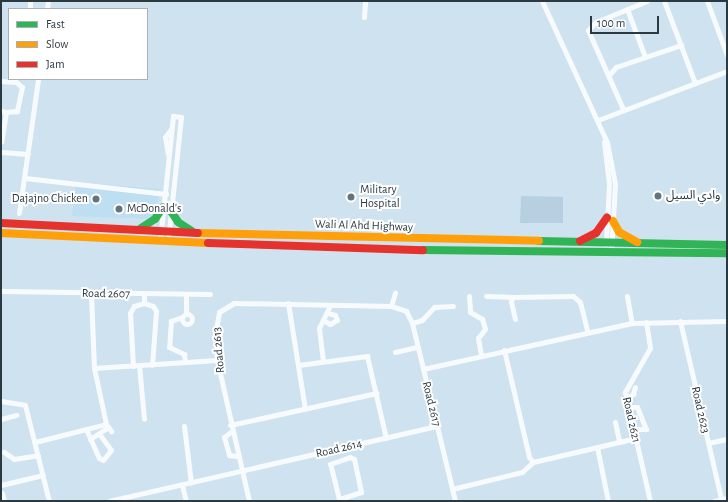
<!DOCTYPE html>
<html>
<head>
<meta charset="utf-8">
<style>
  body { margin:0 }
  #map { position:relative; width:728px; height:502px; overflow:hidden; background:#cfe2ef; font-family:"Alegreya Sans","Noto Sans Arabic",sans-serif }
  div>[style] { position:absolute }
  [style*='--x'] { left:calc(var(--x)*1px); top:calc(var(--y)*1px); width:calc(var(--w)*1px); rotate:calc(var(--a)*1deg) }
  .built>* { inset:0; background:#bedef2 }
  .green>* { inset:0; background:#b6d0e1 }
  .street>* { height:5px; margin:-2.5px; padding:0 2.5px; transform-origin:2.5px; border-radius:2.5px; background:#f8fbfd }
  .street>.ring { margin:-2.5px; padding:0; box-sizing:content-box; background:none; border:5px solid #f8fbfd; border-radius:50% }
  .fast>* { height:8px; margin:-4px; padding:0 4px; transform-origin:4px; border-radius:4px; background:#30b455 }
  .slow>* { height:8px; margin:-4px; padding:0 4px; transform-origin:4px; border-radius:4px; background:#ff9f0a }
  .jam>* { height:8px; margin:-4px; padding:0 4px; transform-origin:4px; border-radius:4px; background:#e5322d }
  .dots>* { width:11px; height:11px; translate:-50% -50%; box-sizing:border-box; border:2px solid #fff; border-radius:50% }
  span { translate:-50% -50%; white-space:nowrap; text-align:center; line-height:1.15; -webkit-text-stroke:4px #fff; paint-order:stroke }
  .poi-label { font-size:12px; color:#2b3941 }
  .left { translate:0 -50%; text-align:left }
  .right { translate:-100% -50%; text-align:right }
  .street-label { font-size:12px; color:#2b3941 }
  .frame { position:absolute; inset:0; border:2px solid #2b3941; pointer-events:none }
  .legend { position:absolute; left:8px; top:8px; width:140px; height:72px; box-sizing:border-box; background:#fff; border:1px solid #aab0b3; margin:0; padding:5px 7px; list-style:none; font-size:12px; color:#2b3941 }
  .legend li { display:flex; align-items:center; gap:8px; height:20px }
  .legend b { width:20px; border:1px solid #aab0b3 }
  .scale { position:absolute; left:590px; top:16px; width:69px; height:18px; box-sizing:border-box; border:2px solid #2b3941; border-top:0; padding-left:5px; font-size:12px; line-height:14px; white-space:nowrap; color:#2b3941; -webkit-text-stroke:3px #fff; paint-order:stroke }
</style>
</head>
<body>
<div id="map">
  <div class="built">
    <div style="clip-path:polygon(76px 182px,159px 189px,157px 210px,152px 219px,72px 216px)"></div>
  </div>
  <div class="green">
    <div style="clip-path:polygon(521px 196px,563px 197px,563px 223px,520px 223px)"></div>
  </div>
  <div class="street">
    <div style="--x:30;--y:1;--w:8;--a:90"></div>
    <div style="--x:542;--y:1;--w:155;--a:65.3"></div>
    <div style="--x:607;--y:142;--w:43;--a:79.2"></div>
    <div style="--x:615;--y:184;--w:69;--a:93.3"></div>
    <div style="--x:664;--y:1;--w:88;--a:69.3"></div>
    <div style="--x:707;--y:1;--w:58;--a:69.7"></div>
    <div style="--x:47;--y:9;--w:8;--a:-83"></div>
    <div style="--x:627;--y:9;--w:51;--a:69.4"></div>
    <div style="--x:364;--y:17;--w:16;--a:-86"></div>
    <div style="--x:609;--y:75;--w:11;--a:-49"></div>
    <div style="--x:616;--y:67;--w:69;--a:-18.7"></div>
    <div style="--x:1;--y:81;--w:15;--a:4"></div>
    <div style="--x:16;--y:82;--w:8;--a:40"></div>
    <div style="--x:22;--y:87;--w:25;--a:102"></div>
    <div style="--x:17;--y:111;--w:11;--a:175"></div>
    <div style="--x:623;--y:109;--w:86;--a:-113.9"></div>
    <div style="--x:588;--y:30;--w:11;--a:-45"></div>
    <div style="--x:596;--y:22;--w:55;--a:-22.4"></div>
    <div style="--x:1;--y:111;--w:5;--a:11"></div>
    <div style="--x:6;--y:112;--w:30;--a:99"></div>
    <div style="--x:598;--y:120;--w:138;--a:-20.8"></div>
    <div style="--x:604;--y:142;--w:42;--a:83.2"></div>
    <div style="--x:609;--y:184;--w:60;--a:92.9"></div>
    <div style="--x:1;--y:152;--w:27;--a:4"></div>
    <div style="--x:168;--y:154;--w:17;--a:-100"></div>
    <div style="--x:165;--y:137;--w:10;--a:-53"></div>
    <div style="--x:25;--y:178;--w:142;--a:6.5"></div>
    <div style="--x:19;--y:213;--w:135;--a:-81.9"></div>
    <div style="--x:160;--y:240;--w:125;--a:-84"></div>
    <div style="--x:173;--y:116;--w:8;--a:7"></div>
    <div style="--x:181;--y:117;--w:124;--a:96"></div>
    <div style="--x:1;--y:291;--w:209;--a:0.8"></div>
    <div style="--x:91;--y:294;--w:74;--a:87.7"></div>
    <div style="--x:94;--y:368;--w:57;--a:77.9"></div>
    <div style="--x:106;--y:424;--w:9;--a:54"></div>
    <div style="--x:469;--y:296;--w:16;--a:86"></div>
    <div style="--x:470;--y:312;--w:14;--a:30"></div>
    <div style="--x:482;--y:319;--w:10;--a:73"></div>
    <div style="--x:485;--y:329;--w:11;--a:128"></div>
    <div style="--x:478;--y:338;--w:17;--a:80"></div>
    <div style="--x:486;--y:296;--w:26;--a:2"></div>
    <div style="--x:627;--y:296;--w:27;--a:80"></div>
    <div style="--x:144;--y:303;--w:9;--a:18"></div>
    <div style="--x:153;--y:306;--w:6;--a:59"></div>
    <div style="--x:156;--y:311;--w:54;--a:94.2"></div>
    <div style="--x:288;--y:303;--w:107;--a:80.9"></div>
    <div style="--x:391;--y:306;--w:14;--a:-73"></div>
    <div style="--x:186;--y:314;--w:20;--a:-90"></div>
    <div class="ring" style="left:182px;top:314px;width:5px;height:5px"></div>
    <div style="--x:182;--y:317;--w:12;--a:160"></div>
    <div style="--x:171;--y:321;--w:26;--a:94"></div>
    <div style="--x:169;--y:347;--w:17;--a:25"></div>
    <div style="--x:184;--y:354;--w:8;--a:83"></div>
    <div style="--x:515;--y:319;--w:18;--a:-103"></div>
    <div style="--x:511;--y:301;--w:4;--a:-63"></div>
    <div style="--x:513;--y:297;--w:60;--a:-1"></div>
    <div style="--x:573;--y:296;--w:9;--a:41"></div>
    <div style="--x:580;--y:302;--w:30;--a:76"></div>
    <div style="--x:323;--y:320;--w:8;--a:30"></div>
    <div style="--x:330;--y:324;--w:8;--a:-30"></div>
    <div style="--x:337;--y:320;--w:5;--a:-112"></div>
    <div style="--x:335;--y:315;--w:7;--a:-164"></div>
    <div style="--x:680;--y:321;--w:183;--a:77"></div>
    <div style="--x:646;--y:322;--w:26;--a:81"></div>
    <div style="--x:650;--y:348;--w:51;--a:119.6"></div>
    <div style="--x:625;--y:392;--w:112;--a:77.1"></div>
    <div style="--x:412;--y:323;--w:10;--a:-17"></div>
    <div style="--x:422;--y:320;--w:18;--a:-47"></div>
    <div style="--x:434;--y:307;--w:19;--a:-3"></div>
    <div style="--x:504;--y:350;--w:110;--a:76.8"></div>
    <div style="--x:529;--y:457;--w:6;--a:51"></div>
    <div style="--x:533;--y:462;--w:106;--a:-13.1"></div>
    <div style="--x:395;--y:352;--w:23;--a:-13"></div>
    <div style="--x:323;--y:361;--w:33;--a:-97"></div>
    <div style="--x:319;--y:328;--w:25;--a:-64"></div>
    <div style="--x:139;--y:365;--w:54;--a:84.7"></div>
    <div style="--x:298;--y:365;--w:70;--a:-7.4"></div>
    <div style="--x:367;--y:356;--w:84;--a:77"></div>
    <div style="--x:133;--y:366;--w:53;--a:-93.2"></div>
    <div style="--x:130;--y:313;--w:8;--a:-60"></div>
    <div style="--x:134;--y:306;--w:10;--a:-17"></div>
    <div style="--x:144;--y:303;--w:8;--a:-90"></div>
    <div style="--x:94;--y:368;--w:123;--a:-3.7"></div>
    <div style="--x:423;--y:369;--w:214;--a:-12.4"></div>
    <div style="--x:632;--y:323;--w:95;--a:-1.2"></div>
    <div style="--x:626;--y:399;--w:9;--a:-36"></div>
    <div style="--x:633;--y:394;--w:7;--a:-74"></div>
    <div style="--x:1;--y:401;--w:24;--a:9"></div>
    <div style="--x:25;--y:405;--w:99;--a:76"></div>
    <div style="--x:628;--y:407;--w:9;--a:0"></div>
    <div style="--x:637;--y:407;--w:24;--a:68"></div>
    <div style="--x:646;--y:429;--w:13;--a:180"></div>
    <div style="--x:1;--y:419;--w:16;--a:-15"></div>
    <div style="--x:615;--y:422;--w:19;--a:78"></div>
    <div style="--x:230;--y:425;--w:150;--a:-12.3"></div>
    <div style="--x:184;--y:426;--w:57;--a:83"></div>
    <div style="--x:86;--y:429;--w:32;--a:66"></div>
    <div style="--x:99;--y:458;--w:4;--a:27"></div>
    <div style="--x:103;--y:460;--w:13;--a:-51"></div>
    <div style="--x:111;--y:450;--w:19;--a:-126"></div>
    <div style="--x:232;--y:431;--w:10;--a:143"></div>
    <div style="--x:224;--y:437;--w:19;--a:74"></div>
    <div style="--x:229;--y:455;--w:8;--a:7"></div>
    <div style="--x:90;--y:439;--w:20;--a:-33"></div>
    <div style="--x:35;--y:442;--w:73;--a:-14.2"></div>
    <div style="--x:708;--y:443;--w:19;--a:-12"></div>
    <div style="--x:597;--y:447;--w:55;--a:78.5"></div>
    <div style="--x:4;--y:452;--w:12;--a:35"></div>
    <div style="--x:14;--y:459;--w:24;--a:-9"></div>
    <div style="--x:350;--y:457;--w:4;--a:27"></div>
    <div style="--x:354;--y:459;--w:34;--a:78"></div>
    <div style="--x:361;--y:492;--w:23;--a:162"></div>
    <div style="--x:339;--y:499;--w:36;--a:-104"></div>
    <div style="--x:330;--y:464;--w:21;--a:-19"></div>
    <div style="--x:1;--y:485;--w:43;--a:-13.4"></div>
    <div style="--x:182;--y:485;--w:16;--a:76"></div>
    <div style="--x:452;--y:489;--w:72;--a:-13.7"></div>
    <div style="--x:522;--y:472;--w:15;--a:-42"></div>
    <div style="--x:2;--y:493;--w:8;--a:76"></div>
    <div style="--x:109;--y:501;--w:336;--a:-12.9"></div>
    <div style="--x:249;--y:501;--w:145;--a:-102.8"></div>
    <div style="--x:217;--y:360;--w:25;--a:-95"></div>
    <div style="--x:215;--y:335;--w:23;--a:-80"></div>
    <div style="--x:219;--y:312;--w:17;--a:-31"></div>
    <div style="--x:234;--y:303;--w:157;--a:1.1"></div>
    <div style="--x:391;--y:306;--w:16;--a:18"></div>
    <div style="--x:406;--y:311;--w:13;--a:63"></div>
    <div style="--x:412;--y:323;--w:183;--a:76.4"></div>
    <div style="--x:714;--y:501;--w:13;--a:-13"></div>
  </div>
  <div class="fast">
    <div style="--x:170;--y:210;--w:14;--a:56"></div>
    <div style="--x:178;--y:222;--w:17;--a:33"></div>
    <div style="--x:141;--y:228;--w:17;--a:-33"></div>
    <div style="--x:155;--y:219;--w:14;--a:-56"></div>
    <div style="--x:539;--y:241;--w:188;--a:1.2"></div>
    <div style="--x:423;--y:250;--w:304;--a:0.6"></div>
  </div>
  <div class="slow">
    <div style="--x:613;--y:221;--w:13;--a:61"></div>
    <div style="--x:619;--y:232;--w:21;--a:29"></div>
    <div style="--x:1;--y:233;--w:207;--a:2.8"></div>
    <div style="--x:198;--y:233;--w:341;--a:1.3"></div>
  </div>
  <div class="jam">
    <div style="--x:1;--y:223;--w:197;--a:2.9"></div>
    <div style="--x:580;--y:241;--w:18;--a:-27"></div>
    <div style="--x:596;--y:233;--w:19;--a:-55"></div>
    <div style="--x:208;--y:243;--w:215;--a:1.9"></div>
  </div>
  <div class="dots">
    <div style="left:658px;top:196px;background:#64747e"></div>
    <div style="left:351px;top:197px;background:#64747e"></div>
    <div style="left:96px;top:199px;background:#64747e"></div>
    <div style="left:119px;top:209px;background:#64747e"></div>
  </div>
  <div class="poi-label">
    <span class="left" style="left:360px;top:197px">Military<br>Hospital</span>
    <span class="left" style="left:666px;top:196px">وادي السيل</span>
    <span class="right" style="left:88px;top:199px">Dajajno Chicken</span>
    <span class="left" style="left:127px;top:209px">McDonald's</span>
  </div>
  <div class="street-label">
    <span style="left:364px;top:226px;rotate:2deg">Wali Al Ahd Highway</span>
    <span style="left:106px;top:294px;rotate:1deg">Road 2607</span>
    <span style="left:219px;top:350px;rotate:-95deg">Road 2613</span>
    <span style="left:431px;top:404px;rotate:76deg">Road 2617</span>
    <span style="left:700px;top:410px;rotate:77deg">Road 2623</span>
    <span style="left:631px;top:420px;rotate:77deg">Road 2621</span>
    <span style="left:339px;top:449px;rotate:-13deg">Road 2614</span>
  </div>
  <div class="frame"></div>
  <ul class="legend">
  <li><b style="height:5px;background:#30b455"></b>Fast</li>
  <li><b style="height:5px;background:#ff9f0a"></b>Slow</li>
  <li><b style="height:5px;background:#e5322d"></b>Jam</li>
  </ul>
  <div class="scale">100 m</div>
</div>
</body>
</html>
